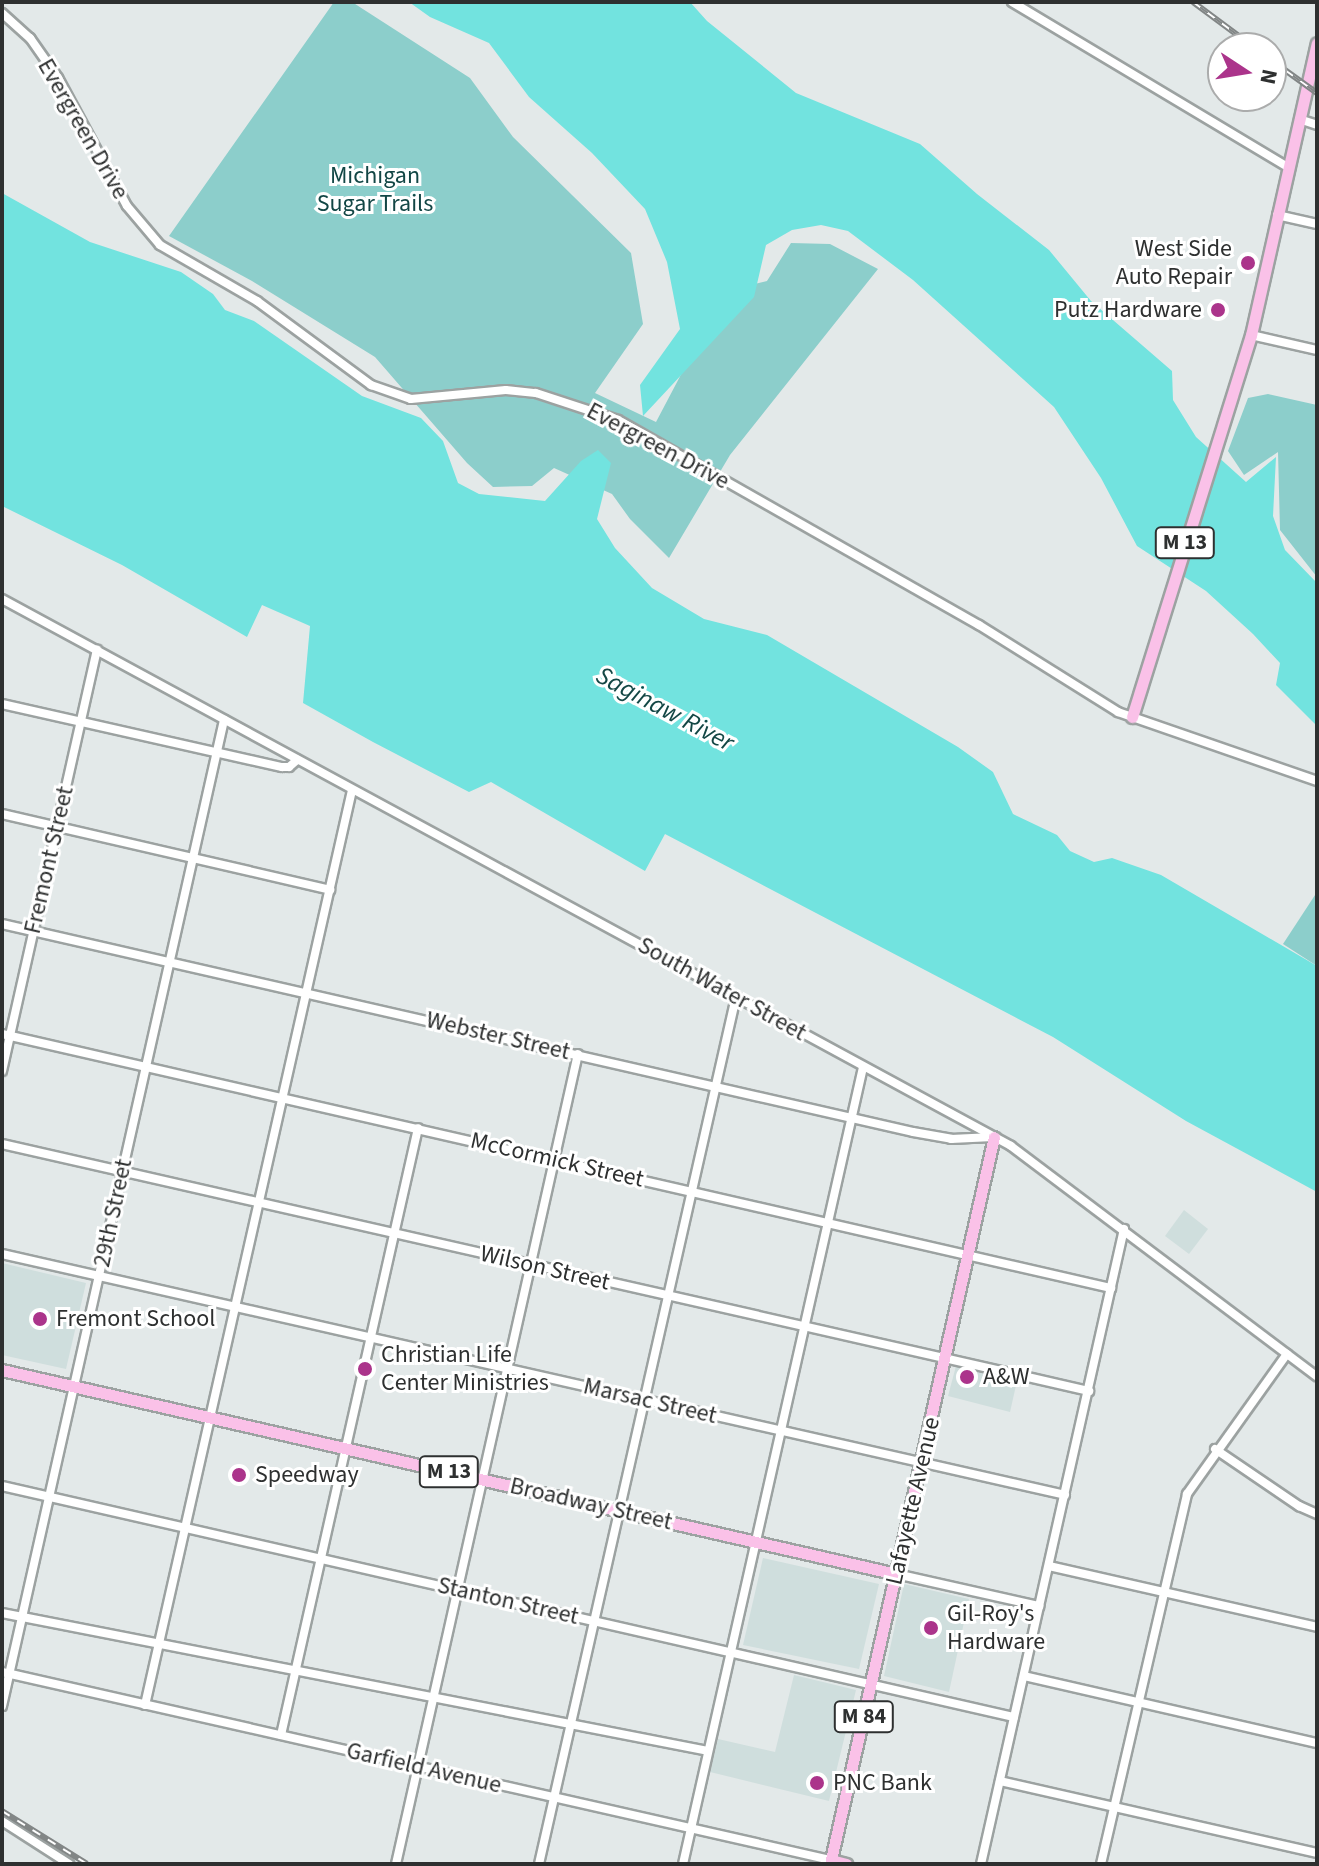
<!DOCTYPE html>
<html>
<head>
<meta charset="utf-8">
<style>
  body { margin:0 }
  #map { position:relative; width:1319px; height:1866px; overflow:hidden; background:#e3e9e9; font-family:"Source Sans 3",sans-serif }
  div>[style] { position:absolute }
  [style*='--x'] { left:calc(var(--x)*1px); top:calc(var(--y)*1px); width:calc(var(--w)*1px); rotate:calc(var(--a)*1deg) }
  .built>* { inset:0; background:#cfdedd }
  .green>* { inset:0; background:#8ccecb }
  .water>* { inset:0; background:#72e3df }
  .roads { filter:drop-shadow(2px 0 #9ca2a1) drop-shadow(-2px 0 #9ca2a1) drop-shadow(0 2px #9ca2a1) drop-shadow(0 -2px #9ca2a1) }
  .minor>* { height:8px; margin:-4px; padding:0 4px; transform-origin:4px; border-radius:4px; background:#fff }
  .major>* { height:11px; margin:-5.5px; padding:0 5.5px; transform-origin:5.5px; border-radius:5.5px; background:#fac1e8 }
  .rail>* { height:6px; margin-top:-3px; transform-origin:0; background:repeating-linear-gradient(90deg,#fff 0 9px,#828686 0 18px); box-sizing:border-box; border-block:2px solid #828686 }
  .dots>* { width:22px; height:22px; translate:-50% -50%; box-sizing:border-box; border:4px solid #fff; border-radius:50% }
  span { translate:-50% -50%; white-space:nowrap; text-align:center; line-height:1.15; -webkit-text-stroke:6px #fff; paint-order:stroke }
  .shield-label span { padding:2px 6px; background:#fff; border:2px solid; border-radius:6px; -webkit-text-stroke-width:0 }
  .shield-label { font-size:22px; color:#2e3030; font-weight:700 }
  .street-label { font-size:24px; color:#2e3030 }
  .park-label { font-size:24px; color:#124645 }
  .poi-label { font-size:24px; color:#2e3030 }
  .right { translate:-100% -50%; text-align:right }
  .left { translate:0 -50%; text-align:left }
  .water-label { font-size:26px; color:#134745; font-style:italic }
  .frame { position:absolute; inset:0; border:4px solid #2e3030; pointer-events:none }
  .north { position:absolute; left:1207px; top:32px; width:80px; height:80px; box-sizing:border-box; background:#fff; border:2px solid #abacac; border-radius:50%; rotate:102deg; font-size:22px; font-weight:700; line-height:32px; text-align:center; color:#2e3030 }
  .north::after { content:''; display:block; margin:auto; width:28px; height:36px; background:#ab348b; clip-path:polygon(50% 0,100% 100%,50% 72%,0 100%) }
</style>
</head>
<body>
<div id="map">
  <div class="built">
    <div style="clip-path:polygon(1184px 1210px,1208px 1229px,1189px 1254px,1165px 1236px)"></div>
    <div style="clip-path:polygon(2px 1263px,86px 1283px,66px 1369px,2px 1355px)"></div>
    <div style="clip-path:polygon(956px 1366px,1017px 1381px,1010px 1412px,948px 1396px)"></div>
    <div style="clip-path:polygon(763px 1558px,879px 1584px,859px 1669px,743px 1645px)"></div>
    <div style="clip-path:polygon(904px 1584px,969px 1599px,949px 1692px,884px 1676px)"></div>
    <div style="clip-path:polygon(794px 1675px,856px 1690px,829px 1801px,710px 1772px,718px 1739px,775px 1752px)"></div>
  </div>
  <div class="green">
    <div style="clip-path:polygon(334px 2px,352px 2px,470px 78px,513px 137px,631px 253px,643px 324px,595px 393px,656px 422px,725px 291px,767px 281px,791px 243px,830px 244px,878px 269px,730px 455px,669px 558px,630px 519px,612px 494px,554px 468px,532px 486px,493px 487px,467px 463px,375px 357px,252px 281px,169px 236px)"></div>
    <div style="clip-path:polygon(1268px 394px,1317px 405px,1317px 577px,1280px 530px,1278px 452px,1244px 475px,1228px 451px,1248px 398px)"></div>
    <div style="clip-path:polygon(1317px 892px,1317px 966px,1283px 944px)"></div>
  </div>
  <div class="water">
    <div style="clip-path:polygon(409px 2px,690px 2px,707px 21px,796px 93px,920px 144px,977px 194px,1049px 250px,1091px 301px,1172px 371px,1173px 400px,1196px 437px,1246px 482px,1276px 457px,1273px 516px,1285px 550px,1317px 583px,1317px 726px,1276px 685px,1280px 663px,1253px 634px,1206px 591px,1137px 546px,1101px 478px,1054px 407px,913px 280px,848px 231px,821px 225px,792px 230px,766px 245px,754px 297px,643px 416px,640px 385px,680px 329px,667px 262px,645px 209px,592px 153px,529px 97px,489px 43px,430px 17px)"></div>
    <div style="clip-path:polygon(2px 193px,90px 242px,181px 272px,213px 294px,225px 310px,254px 321px,362px 396px,421px 418px,443px 441px,458px 483px,479px 494px,545px 501px,581px 461px,598px 450px,611px 463px,597px 519px,615px 548px,652px 588px,704px 619px,767px 635px,958px 747px,993px 772px,1013px 814px,1057px 835px,1070px 851px,1094px 862px,1112px 858px,1161px 875px,1317px 966px,1317px 1192px,1186px 1121px,1053px 1037px,665px 834px,645px 871px,491px 782px,469px 792px,373px 742px,303px 703px,310px 626px,262px 605px,247px 637px,122px 565px,2px 506px)"></div>
  </div>
  <div class="roads">
    <div class="minor">
      <div style="--x:1012;--y:2;--w:322;--a:30.9"></div>
      <div style="--x:2;--y:13;--w:38;--a:42"></div>
      <div style="--x:30;--y:38;--w:49;--a:55"></div>
      <div style="--x:58;--y:78;--w:145;--a:61.7"></div>
      <div style="--x:127;--y:206;--w:51;--a:49.8"></div>
      <div style="--x:160;--y:245;--w:112;--a:30"></div>
      <div style="--x:257;--y:301;--w:142;--a:36.4"></div>
      <div style="--x:371;--y:385;--w:42;--a:19.3"></div>
      <div style="--x:411;--y:399;--w:95;--a:-5.4"></div>
      <div style="--x:506;--y:390;--w:30;--a:6"></div>
      <div style="--x:536;--y:393;--w:86;--a:18.2"></div>
      <div style="--x:618;--y:420;--w:415;--a:29.6"></div>
      <div style="--x:979;--y:625;--w:164;--a:32"></div>
      <div style="--x:1118;--y:712;--w:211;--a:19.1"></div>
      <div style="--x:1299;--y:119;--w:19;--a:18"></div>
      <div style="--x:1277;--y:215;--w:41;--a:12.7"></div>
      <div style="--x:1251;--y:335;--w:68;--a:12.8"></div>
      <div style="--x:2;--y:599;--w:1148;--a:28.46"></div>
      <div style="--x:1011;--y:1146;--w:383;--a:37"></div>
      <div style="--x:2;--y:704;--w:287;--a:12.7"></div>
      <div style="--x:282;--y:767;--w:7;--a:0"></div>
      <div style="--x:289;--y:767;--w:11;--a:-41"></div>
      <div style="--x:2;--y:814;--w:337;--a:13"></div>
      <div style="--x:2;--y:924;--w:934;--a:12.86"></div>
      <div style="--x:913;--y:1132;--w:39;--a:10"></div>
      <div style="--x:951;--y:1139;--w:42;--a:-2.7"></div>
      <div style="--x:2;--y:1034;--w:1138;--a:12.9"></div>
      <div style="--x:2;--y:1071;--w:432;--a:-77.3"></div>
      <div style="--x:2;--y:1144;--w:1115;--a:12.8"></div>
      <div style="--x:2;--y:1254;--w:1090;--a:12.77"></div>
      <div style="--x:1215;--y:1449;--w:102;--a:34.2"></div>
      <div style="--x:1299;--y:1506;--w:20;--a:24"></div>
      <div style="--x:2;--y:1486;--w:1038;--a:12.86"></div>
      <div style="--x:1049;--y:1566;--w:275;--a:12.8"></div>
      <div style="--x:896;--y:1574;--w:147;--a:12.6"></div>
      <div style="--x:2;--y:1613;--w:719;--a:11.06"></div>
      <div style="--x:2;--y:1672;--w:850;--a:12.78"></div>
      <div style="--x:1024;--y:1676;--w:301;--a:12.9"></div>
      <div style="--x:145;--y:1705;--w:938;--a:-77.25"></div>
      <div style="--x:2;--y:1706;--w:1011;--a:-77.31"></div>
      <div style="--x:281;--y:1735;--w:622;--a:-77.28"></div>
      <div style="--x:1000;--y:1781;--w:325;--a:12.8"></div>
      <div style="--x:2;--y:1821;--w:80;--a:32.7"></div>
      <div style="--x:396;--y:1864;--w:830;--a:-77.34"></div>
      <div style="--x:539;--y:1864;--w:889;--a:-77.2"></div>
      <div style="--x:683;--y:1864;--w:817;--a:-77.27"></div>
      <div style="--x:981;--y:1864;--w:651;--a:-77.31"></div>
      <div style="--x:1101;--y:1864;--w:380;--a:-76.9"></div>
      <div style="--x:1187;--y:1494;--w:172;--a:-54.5"></div>
    </div>
    <div class="major">
      <div style="--x:1132;--y:717;--w:400;--a:-72.7"></div>
      <div style="--x:1251;--y:335;--w:299;--a:-77.3"></div>
      <div style="--x:2;--y:1370;--w:917;--a:12.85"></div>
      <div style="--x:831;--y:1860;--w:16;--a:15"></div>
      <div style="--x:830;--y:1864;--w:745;--a:-77.29"></div>
    </div>
  </div>
  <div class="rail">
    <div style="--x:1193;--y:2;--w:77;--a:36.6"></div>
    <div style="--x:1271;--y:60;--w:57;--a:35.7"></div>
    <div style="--x:2;--y:1811;--w:100;--a:31.9"></div>
  </div>
  <div class="dots">
    <div style="left:1248px;top:263px;background:#ab348b"></div>
    <div style="left:1218px;top:310px;background:#ab348b"></div>
    <div style="left:40px;top:1319px;background:#ab348b"></div>
    <div style="left:365px;top:1369px;background:#ab348b"></div>
    <div style="left:967px;top:1377px;background:#ab348b"></div>
    <div style="left:239px;top:1475px;background:#ab348b"></div>
    <div style="left:931px;top:1628px;background:#ab348b"></div>
    <div style="left:817px;top:1783px;background:#ab348b"></div>
  </div>
  <div class="shield-label">
    <span style="left:1185px;top:543px">M 13</span>
    <span style="left:449px;top:1472px">M 13</span>
    <span style="left:864px;top:1717px">M 84</span>
  </div>
  <div class="street-label">
    <span style="left:83px;top:129px;rotate:60deg">Evergreen Drive</span>
    <span style="left:658px;top:446px;rotate:28deg">Evergreen Drive</span>
    <span style="left:49px;top:860px;rotate:-77deg">Fremont Street</span>
    <span style="left:722px;top:989px;rotate:29deg">South Water Street</span>
    <span style="left:498px;top:1036px;rotate:13deg">Webster Street</span>
    <span style="left:557px;top:1160px;rotate:13deg">McCormick Street</span>
    <span style="left:113px;top:1213px;rotate:-78deg">29th Street</span>
    <span style="left:545px;top:1268px;rotate:13deg">Wilson Street</span>
    <span style="left:650px;top:1401px;rotate:13deg">Marsac Street</span>
    <span style="left:913px;top:1501px;rotate:-77deg">Lafayette Avenue</span>
    <span style="left:591px;top:1504px;rotate:13deg">Broadway Street</span>
    <span style="left:508px;top:1601px;rotate:13deg">Stanton Street</span>
    <span style="left:424px;top:1768px;rotate:13deg">Garfield Avenue</span>
  </div>
  <div class="park-label">
    <span style="left:375px;top:190px">Michigan<br>Sugar Trails</span>
  </div>
  <div class="poi-label">
    <span class="right" style="left:1232px;top:263px">West Side<br>Auto Repair</span>
    <span class="right" style="left:1202px;top:310px">Putz Hardware</span>
    <span class="left" style="left:56px;top:1319px">Fremont School</span>
    <span class="left" style="left:381px;top:1369px">Christian Life<br>Center Ministries</span>
    <span class="left" style="left:983px;top:1377px">A&amp;W</span>
    <span class="left" style="left:255px;top:1475px">Speedway</span>
    <span class="left" style="left:947px;top:1628px">Gil-Roy's<br>Hardware</span>
    <span class="left" style="left:833px;top:1783px">PNC Bank</span>
  </div>
  <div class="water-label">
    <span style="left:665px;top:709px;rotate:28deg">Saginaw River</span>
  </div>
  <div class="frame"></div>
  <div class="north">N</div>
</div>
</body>
</html>
